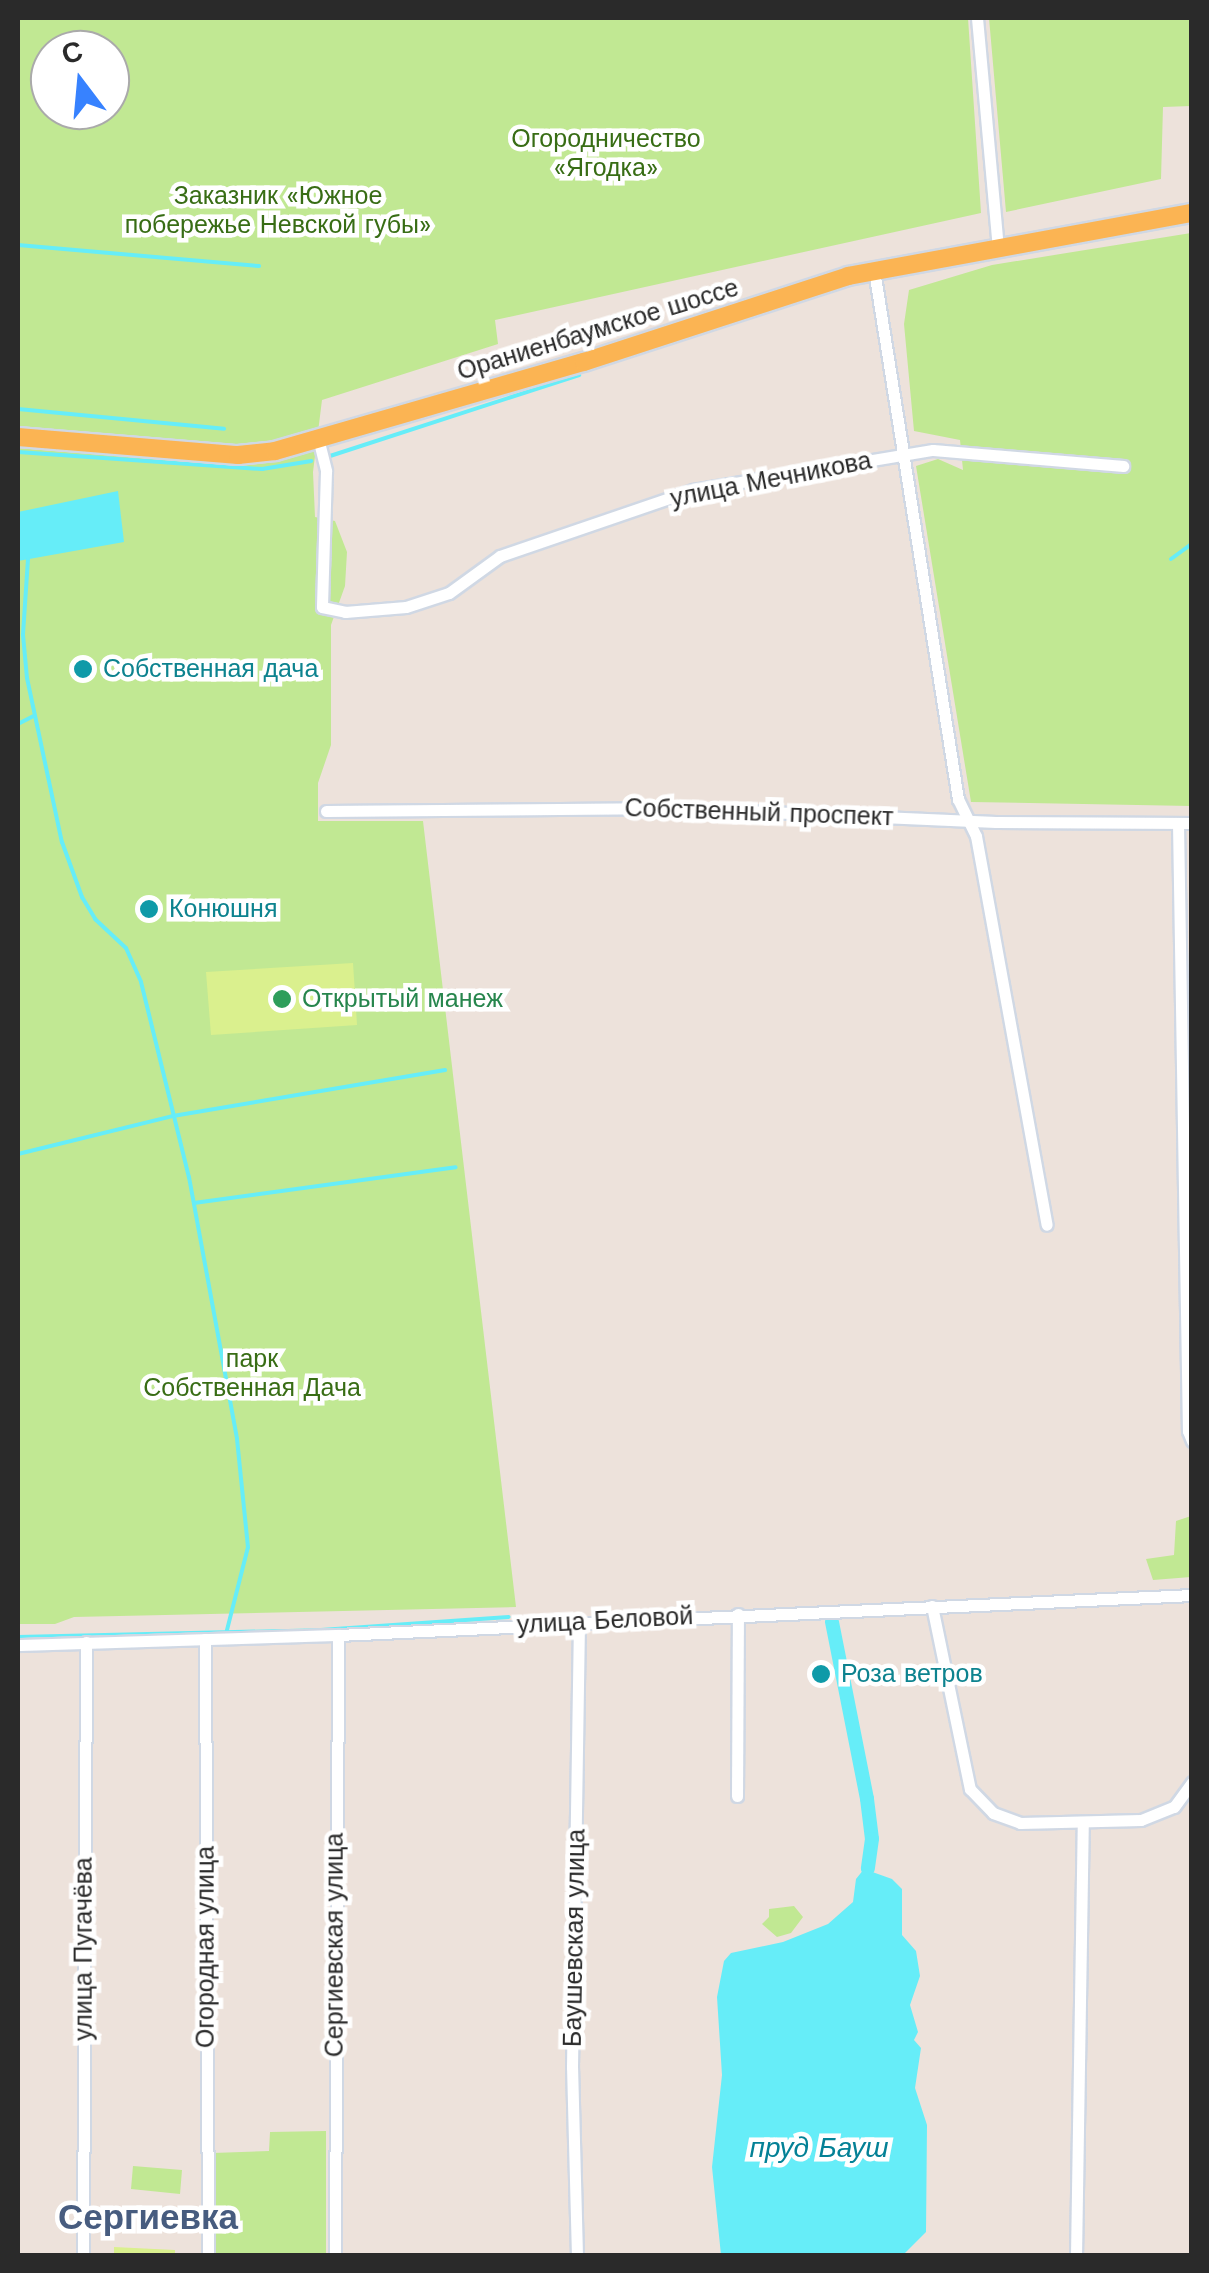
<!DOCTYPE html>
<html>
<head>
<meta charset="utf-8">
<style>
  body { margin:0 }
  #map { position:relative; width:1209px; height:2273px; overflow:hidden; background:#ede2db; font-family:"Work Sans",sans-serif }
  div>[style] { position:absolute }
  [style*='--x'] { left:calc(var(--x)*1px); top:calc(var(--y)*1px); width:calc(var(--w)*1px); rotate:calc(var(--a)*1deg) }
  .green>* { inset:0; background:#c1e893 }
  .pitch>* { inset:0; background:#daf08e }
  .water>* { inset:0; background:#66edf8 }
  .stream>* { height:4px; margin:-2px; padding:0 2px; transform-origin:2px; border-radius:2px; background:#66edf8 }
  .canal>* { height:14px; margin:-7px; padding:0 7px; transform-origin:7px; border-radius:7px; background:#66edf8 }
  .roads { filter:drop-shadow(2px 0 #d0d8e4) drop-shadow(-2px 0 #d0d8e4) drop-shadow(0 2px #d0d8e4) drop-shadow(0 -2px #d0d8e4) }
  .minor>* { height:11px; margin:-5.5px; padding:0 5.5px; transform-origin:5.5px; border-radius:5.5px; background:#fff }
  .primary>* { height:18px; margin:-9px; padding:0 9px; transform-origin:9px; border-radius:9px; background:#fbb453 }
  .dots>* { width:28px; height:28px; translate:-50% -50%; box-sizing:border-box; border:5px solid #fff; border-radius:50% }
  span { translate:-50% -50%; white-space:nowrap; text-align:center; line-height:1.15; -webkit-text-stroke:9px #fff; paint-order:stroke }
  .park-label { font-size:25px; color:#386d15 }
  .street-label { font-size:25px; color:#2a2a2a }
  .culture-label { font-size:25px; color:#0d838f }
  .left { translate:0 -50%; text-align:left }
  .leisure-label { font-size:25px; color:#27864d }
  .water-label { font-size:28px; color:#048196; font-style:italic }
  .district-label { font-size:35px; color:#475c7f; font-weight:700 }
  .frame { position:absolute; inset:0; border:20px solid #2a2a2a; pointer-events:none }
  .north { position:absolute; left:30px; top:30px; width:100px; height:100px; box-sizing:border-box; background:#fff; border:2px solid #aaa; border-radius:50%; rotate:344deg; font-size:28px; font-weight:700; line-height:40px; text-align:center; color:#2a2a2a }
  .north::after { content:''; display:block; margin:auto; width:35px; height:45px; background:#3782ff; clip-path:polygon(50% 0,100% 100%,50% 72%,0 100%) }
</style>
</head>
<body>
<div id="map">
  <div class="green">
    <div style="clip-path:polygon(evenodd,18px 18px,968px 18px,981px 213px,495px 320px,498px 344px,322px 400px,313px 472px,315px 517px,335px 521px,347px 552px,345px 586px,331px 625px,331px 745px,318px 783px,318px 821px,423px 821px,516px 1607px,74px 1617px,55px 1624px,18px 1624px,18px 18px,50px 50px,110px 50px,110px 110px,50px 110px,50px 50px)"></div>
    <div style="clip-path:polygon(989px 18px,1191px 18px,1191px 106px,1163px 107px,1161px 179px,1006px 212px)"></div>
    <div style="clip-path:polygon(1191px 233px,1191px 806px,971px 802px,916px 466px,938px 459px,963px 470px,960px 440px,914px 431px,904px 324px,909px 290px,992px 265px)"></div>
    <div style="clip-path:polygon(1191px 1516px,1191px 1577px,1153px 1580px,1146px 1559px,1174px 1555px,1176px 1521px)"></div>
    <div style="clip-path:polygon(794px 1906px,803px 1917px,791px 1933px,777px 1937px,762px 1924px,769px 1917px,769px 1909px)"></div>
    <div style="clip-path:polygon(326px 2131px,326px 2255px,214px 2255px,213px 2153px,269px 2151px,270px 2132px)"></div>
    <div style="clip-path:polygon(133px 2166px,182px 2170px,180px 2194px,131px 2189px)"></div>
  </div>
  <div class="pitch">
    <div style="clip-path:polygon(353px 963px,357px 1025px,211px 1035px,206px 972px)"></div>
    <div style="clip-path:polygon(114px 2247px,175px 2250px,175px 2255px,114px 2255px)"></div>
  </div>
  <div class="water">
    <div style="clip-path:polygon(118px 491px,124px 542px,18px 561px,18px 512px)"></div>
    <div style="clip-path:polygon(864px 1869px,892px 1879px,902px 1889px,902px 1935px,916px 1951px,920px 1976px,910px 2005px,918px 2032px,914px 2040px,921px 2048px,915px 2088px,927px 2125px,926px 2232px,903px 2255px,721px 2255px,712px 2167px,722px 2075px,717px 1997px,724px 1961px,731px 1953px,783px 1942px,828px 1924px,853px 1902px,856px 1879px)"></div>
  </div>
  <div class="stream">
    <div style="--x:18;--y:245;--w:242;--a:5"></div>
    <div style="--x:18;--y:409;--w:207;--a:5.5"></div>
    <div style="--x:18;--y:452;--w:245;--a:4"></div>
    <div style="--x:262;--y:469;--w:50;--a:-9.3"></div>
    <div style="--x:330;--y:456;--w:262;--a:-18"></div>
    <div style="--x:28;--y:559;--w:76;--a:93.8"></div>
    <div style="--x:23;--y:635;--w:43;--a:84.7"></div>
    <div style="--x:27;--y:678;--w:168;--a:78"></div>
    <div style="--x:62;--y:842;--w:59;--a:70"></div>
    <div style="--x:82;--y:897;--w:26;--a:59"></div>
    <div style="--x:95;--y:919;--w:42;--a:43.1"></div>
    <div style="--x:126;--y:948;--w:37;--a:66"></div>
    <div style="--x:141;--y:982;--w:201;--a:76.2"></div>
    <div style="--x:189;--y:1177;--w:266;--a:79.6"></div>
    <div style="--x:237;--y:1439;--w:109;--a:84.2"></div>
    <div style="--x:248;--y:1547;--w:86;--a:104.2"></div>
    <div style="--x:1171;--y:559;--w:26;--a:-36"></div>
    <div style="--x:18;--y:724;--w:18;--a:-27"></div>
    <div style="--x:18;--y:1154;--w:160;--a:-13.8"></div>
    <div style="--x:173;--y:1116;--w:276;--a:-9.6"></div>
    <div style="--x:194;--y:1203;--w:264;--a:-7.8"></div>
    <div style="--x:18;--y:1637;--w:303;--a:-1.3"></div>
    <div style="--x:321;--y:1630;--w:188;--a:-4"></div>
  </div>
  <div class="canal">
    <div style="--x:832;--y:1622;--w:180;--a:78.8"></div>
    <div style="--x:867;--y:1799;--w:40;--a:82.9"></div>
    <div style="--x:872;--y:1839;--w:30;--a:98"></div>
  </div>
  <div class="roads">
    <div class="minor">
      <div style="--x:977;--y:18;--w:232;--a:84.8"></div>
      <div style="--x:874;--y:270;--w:536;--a:80.98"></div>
      <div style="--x:958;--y:799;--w:41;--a:64.1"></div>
      <div style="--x:976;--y:836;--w:395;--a:79.7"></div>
      <div style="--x:319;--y:442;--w:30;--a:76"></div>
      <div style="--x:326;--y:471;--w:136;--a:91.7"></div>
      <div style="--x:322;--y:607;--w:24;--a:12"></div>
      <div style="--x:345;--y:612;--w:61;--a:-4.7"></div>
      <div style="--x:406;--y:607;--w:45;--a:-18"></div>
      <div style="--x:449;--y:593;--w:63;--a:-36"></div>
      <div style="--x:500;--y:556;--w:204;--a:-18.9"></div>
      <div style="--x:693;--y:490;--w:243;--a:-9.5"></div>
      <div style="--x:933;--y:450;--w:191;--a:4.8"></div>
      <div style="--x:326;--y:811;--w:350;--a:-0.5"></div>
      <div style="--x:676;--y:808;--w:320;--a:2.5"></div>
      <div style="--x:996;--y:822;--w:196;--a:0.3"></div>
      <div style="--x:1178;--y:823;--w:608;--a:89.06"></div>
      <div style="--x:1188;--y:1431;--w:11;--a:68"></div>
      <div style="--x:932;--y:1606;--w:187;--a:78.3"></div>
      <div style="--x:970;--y:1789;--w:33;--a:46"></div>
      <div style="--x:993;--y:1813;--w:29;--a:20"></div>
      <div style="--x:1020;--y:1823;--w:121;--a:-1.4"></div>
      <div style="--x:1141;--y:1820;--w:35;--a:-22"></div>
      <div style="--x:1174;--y:1807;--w:31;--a:-54"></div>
      <div style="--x:205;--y:1639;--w:617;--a:89.72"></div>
      <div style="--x:18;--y:1645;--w:320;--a:-1.8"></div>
      <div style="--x:338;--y:1635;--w:855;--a:-2.68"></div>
      <div style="--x:737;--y:1796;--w:182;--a:-89.7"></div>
      <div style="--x:83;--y:2256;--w:614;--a:-89.72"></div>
      <div style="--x:335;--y:2256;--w:621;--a:-89.72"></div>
      <div style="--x:577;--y:2256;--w:189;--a:-91.5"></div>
      <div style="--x:572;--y:2067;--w:446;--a:-89.1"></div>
      <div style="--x:1076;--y:2256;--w:434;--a:-89.1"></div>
    </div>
    <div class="primary">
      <div style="--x:18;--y:437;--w:221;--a:4.7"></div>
      <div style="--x:238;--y:455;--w:37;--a:-6"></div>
      <div style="--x:275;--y:451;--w:322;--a:-16.1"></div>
      <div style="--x:584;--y:362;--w:278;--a:-18"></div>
      <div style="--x:848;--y:276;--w:350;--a:-10.4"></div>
    </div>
  </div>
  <div class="dots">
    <div style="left:83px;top:669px;background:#0f9aa8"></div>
    <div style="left:149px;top:909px;background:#0f9aa8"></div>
    <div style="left:282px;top:999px;background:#2e9e5b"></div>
    <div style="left:821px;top:1674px;background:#0f9aa8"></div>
  </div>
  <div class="park-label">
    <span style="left:606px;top:154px">Огородничество<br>«Ягодка»</span>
    <span style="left:278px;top:211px">Заказник «Южное<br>побережье Невской губы»</span>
    <span style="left:252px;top:1374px">парк<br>Собственная Дача</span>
  </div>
  <div class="street-label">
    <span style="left:598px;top:330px;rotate:-17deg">Ораниенбаумское шоссе</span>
    <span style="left:771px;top:480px;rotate:-11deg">улица Мечникова</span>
    <span style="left:759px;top:813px;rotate:2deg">Собственный проспект</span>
    <span style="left:605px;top:1621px;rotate:-3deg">улица Беловой</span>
    <span style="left:575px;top:1938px;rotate:-89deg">Баушевская улица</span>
    <span style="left:335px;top:1945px;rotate:-90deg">Сергиевская улица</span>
    <span style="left:206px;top:1947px;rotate:-90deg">Огородная улица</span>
    <span style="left:84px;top:1949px;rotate:-90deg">улица Пугачёва</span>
  </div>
  <div class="culture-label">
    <span class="left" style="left:103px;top:669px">Собственная дача</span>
    <span class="left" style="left:169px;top:909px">Конюшня</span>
    <span class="left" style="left:841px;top:1674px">Роза ветров</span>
  </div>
  <div class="leisure-label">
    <span class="left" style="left:302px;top:999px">Открытый манеж</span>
  </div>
  <div class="water-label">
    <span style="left:819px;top:2148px">пруд Бауш</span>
  </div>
  <div class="district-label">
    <span style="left:148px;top:2217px">Сергиевка</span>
  </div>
  <div class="frame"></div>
  <div class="north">С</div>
</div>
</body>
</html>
